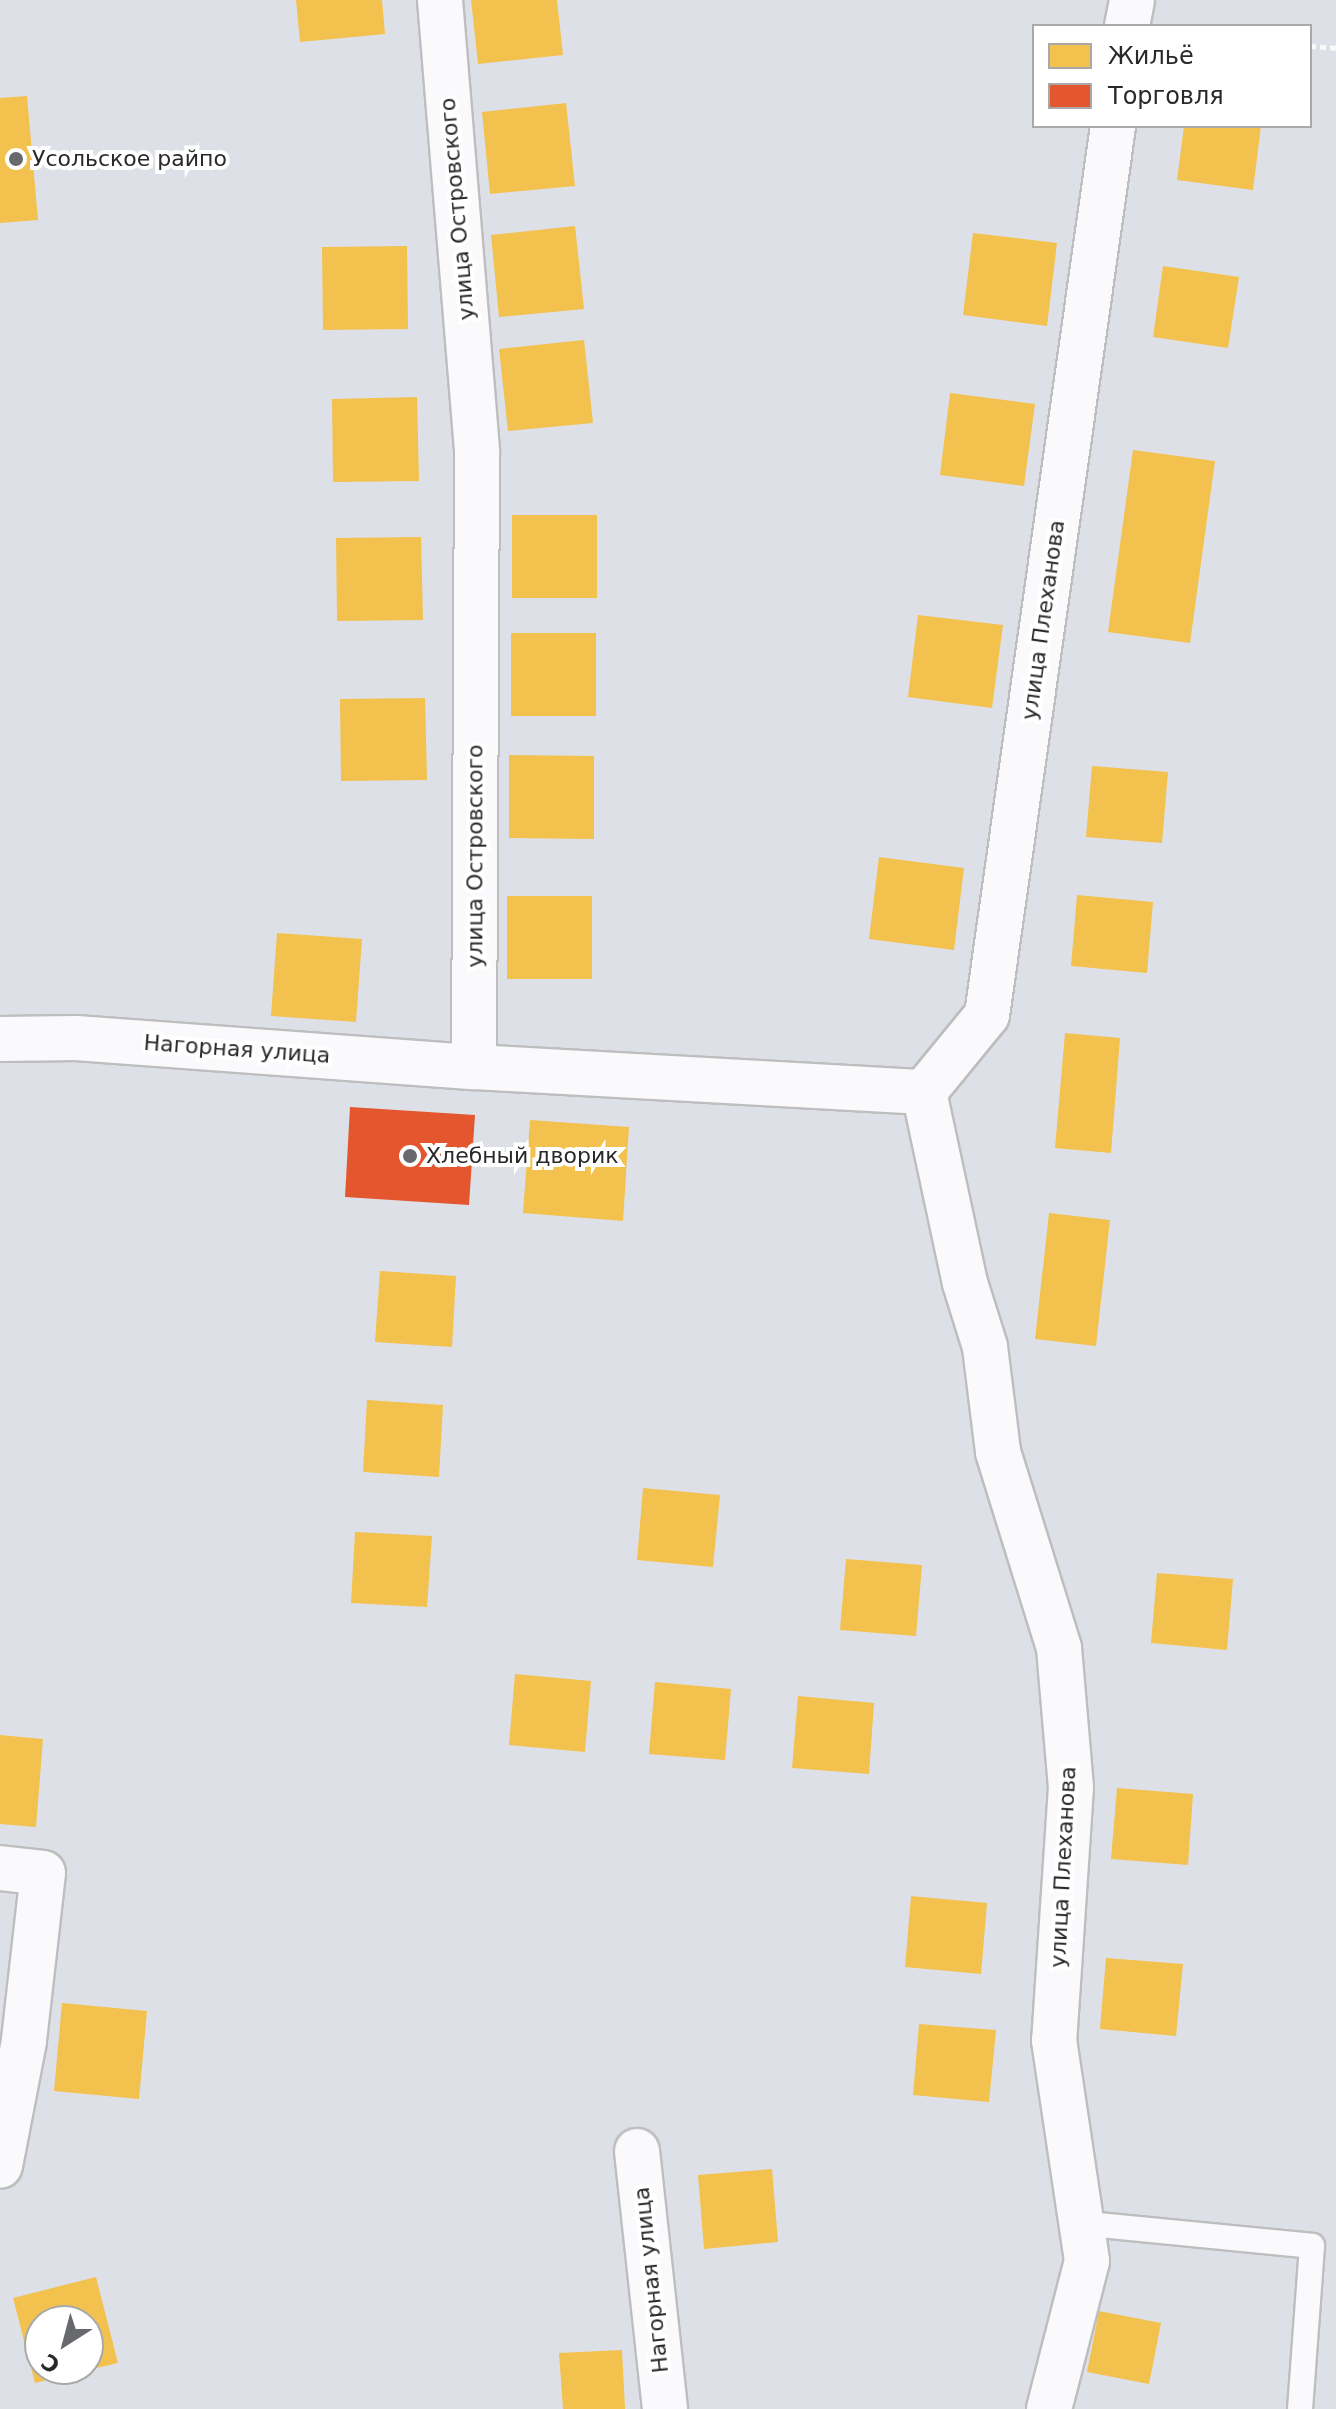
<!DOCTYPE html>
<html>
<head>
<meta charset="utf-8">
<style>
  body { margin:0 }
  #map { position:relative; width:1336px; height:2409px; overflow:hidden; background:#dee0e8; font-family:"DejaVu Sans",sans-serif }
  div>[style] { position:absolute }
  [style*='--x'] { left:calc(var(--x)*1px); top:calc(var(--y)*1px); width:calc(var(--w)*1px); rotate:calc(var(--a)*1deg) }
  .homes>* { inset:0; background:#f2c14e }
  .shops>* { inset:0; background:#e4572e }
  .path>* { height:5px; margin-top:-2.5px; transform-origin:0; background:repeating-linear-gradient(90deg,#fafafc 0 6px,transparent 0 10px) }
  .roads { filter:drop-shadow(2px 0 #bebebf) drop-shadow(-2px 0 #bebebf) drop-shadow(0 2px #bebebf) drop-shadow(0 -2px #bebebf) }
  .lane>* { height:24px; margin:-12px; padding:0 12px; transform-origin:12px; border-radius:12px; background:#fafafc }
  .street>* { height:44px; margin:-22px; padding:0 22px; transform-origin:22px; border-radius:22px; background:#fafafc }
  .dots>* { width:22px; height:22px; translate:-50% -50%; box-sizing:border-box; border:4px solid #fff; border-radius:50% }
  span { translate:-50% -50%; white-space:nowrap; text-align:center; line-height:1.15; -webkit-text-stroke:8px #fff; paint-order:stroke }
  .poi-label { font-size:22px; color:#292929 }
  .left { translate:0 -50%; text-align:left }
  .street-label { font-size:22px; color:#292929 }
  .legend { position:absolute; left:1032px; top:24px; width:280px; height:104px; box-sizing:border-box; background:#fff; border:2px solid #a9a9a9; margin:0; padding:10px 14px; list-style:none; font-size:24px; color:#292929 }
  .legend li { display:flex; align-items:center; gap:16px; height:40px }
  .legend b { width:40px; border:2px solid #a9a9a9 }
  .north { position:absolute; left:24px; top:2305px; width:80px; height:80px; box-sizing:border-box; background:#fff; border:2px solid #a9a9a9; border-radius:50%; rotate:216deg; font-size:22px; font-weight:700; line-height:32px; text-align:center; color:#292929 }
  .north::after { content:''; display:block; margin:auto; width:28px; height:36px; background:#68696c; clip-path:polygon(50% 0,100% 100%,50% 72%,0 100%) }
</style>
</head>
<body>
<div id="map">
  <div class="homes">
    <div style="clip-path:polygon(296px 0,382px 0,385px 34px,300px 42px)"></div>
    <div style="clip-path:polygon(471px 0,557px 0,563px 55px,478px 64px)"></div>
    <div style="clip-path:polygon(27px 96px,38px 220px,0 223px,0 98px)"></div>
    <div style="clip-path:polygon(566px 103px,575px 186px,490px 194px,482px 112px)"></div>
    <div style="clip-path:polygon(1184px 126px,1261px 126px,1253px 190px,1177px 180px)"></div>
    <div style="clip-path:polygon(575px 226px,584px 309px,499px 317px,491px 235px)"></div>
    <div style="clip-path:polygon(973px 233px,1057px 243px,1047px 326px,963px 315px)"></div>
    <div style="clip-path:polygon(407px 246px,408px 329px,323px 330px,322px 247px)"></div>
    <div style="clip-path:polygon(1163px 266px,1239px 277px,1228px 348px,1153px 337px)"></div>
    <div style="clip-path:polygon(584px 340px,593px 423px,508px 431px,499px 349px)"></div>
    <div style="clip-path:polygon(950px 393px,1035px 404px,1024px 486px,940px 475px)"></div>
    <div style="clip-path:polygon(417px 397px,419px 481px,333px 482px,332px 399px)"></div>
    <div style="clip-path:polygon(1133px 450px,1215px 461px,1190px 643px,1108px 632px)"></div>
    <div style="clip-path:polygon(512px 515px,597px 515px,597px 598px,512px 598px)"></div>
    <div style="clip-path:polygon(421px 537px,423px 620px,337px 621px,336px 538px)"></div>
    <div style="clip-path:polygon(918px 615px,1003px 625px,992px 708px,908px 697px)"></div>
    <div style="clip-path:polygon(511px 633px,596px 633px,596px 716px,511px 716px)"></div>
    <div style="clip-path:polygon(425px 698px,427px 780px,341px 781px,340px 699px)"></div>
    <div style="clip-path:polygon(509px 755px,594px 756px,594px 839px,509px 838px)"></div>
    <div style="clip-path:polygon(1092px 766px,1168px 772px,1162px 843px,1086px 837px)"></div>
    <div style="clip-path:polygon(879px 857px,964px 868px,954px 950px,869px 939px)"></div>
    <div style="clip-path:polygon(1077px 895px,1153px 902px,1147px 973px,1071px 966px)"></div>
    <div style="clip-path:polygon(507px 896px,592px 896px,592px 979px,507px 979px)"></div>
    <div style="clip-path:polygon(277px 933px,362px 939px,356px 1022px,271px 1016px)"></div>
    <div style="clip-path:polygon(1065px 1033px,1120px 1038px,1111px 1153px,1055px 1148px)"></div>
    <div style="clip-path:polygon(530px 1120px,629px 1127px,623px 1221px,523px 1213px)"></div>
    <div style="clip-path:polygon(1049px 1213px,1110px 1220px,1096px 1346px,1035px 1339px)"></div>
    <div style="clip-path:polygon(380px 1271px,456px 1276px,452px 1347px,375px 1342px)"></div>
    <div style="clip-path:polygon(367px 1400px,443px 1405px,439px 1477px,363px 1472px)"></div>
    <div style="clip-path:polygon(643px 1488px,720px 1495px,713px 1567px,637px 1560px)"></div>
    <div style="clip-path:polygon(355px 1532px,432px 1536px,427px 1607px,351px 1603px)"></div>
    <div style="clip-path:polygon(846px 1559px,922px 1565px,916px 1636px,840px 1630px)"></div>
    <div style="clip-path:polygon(1157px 1573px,1233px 1579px,1227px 1650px,1151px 1643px)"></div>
    <div style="clip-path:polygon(515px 1674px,591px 1681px,585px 1752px,509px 1745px)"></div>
    <div style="clip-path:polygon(655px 1682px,731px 1689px,725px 1760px,649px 1754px)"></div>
    <div style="clip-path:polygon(798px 1696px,874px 1703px,869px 1774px,792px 1768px)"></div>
    <div style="clip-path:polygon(0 1735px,43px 1739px,36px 1827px,0 1824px)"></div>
    <div style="clip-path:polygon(1117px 1788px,1193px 1794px,1188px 1865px,1111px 1859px)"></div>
    <div style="clip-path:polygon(911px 1896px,987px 1903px,981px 1974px,905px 1967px)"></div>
    <div style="clip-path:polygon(1106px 1958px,1183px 1964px,1176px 2036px,1100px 2029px)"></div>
    <div style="clip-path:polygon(62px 2003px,147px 2011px,139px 2099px,54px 2091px)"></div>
    <div style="clip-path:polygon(919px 2024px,996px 2030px,989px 2102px,913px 2095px)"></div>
    <div style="clip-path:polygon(772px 2169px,778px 2242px,704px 2249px,698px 2175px)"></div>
    <div style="clip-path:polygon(96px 2277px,118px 2363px,88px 2370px,88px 2321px,40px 2321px,40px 2369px,88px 2370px,35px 2383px,13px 2298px)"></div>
    <div style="clip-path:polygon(1099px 2311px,1161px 2323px,1149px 2384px,1087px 2372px)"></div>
    <div style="clip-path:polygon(622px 2350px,625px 2409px,563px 2409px,559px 2353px)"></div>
  </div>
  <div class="shops">
    <div style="clip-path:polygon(350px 1107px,475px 1115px,469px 1205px,345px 1197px)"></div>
  </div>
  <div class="path">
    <div style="--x:1310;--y:46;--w:26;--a:4"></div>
  </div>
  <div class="roads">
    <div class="lane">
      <div style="--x:1079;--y:2223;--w:234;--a:5.6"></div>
      <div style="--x:1312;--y:2246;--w:163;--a:94.2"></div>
    </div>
    <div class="street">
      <div style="--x:440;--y:0;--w:453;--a:85.3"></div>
      <div style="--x:477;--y:451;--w:616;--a:90.28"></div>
      <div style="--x:474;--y:1067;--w:451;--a:3.2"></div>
      <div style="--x:924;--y:1092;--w:195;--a:77.9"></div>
      <div style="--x:965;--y:1283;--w:67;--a:72.6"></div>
      <div style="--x:985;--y:1347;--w:106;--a:82.9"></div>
      <div style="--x:998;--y:1452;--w:205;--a:72.7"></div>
      <div style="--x:1059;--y:1648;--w:140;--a:85.1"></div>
      <div style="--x:1071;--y:1787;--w:254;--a:93.8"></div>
      <div style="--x:1054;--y:2040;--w:223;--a:81.5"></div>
      <div style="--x:1087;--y:2261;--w:153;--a:104.4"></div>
      <div style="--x:1127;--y:26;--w:26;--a:-79"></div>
      <div style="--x:0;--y:1039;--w:76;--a:-0.8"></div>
      <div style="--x:76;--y:1038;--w:399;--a:4.2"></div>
      <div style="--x:924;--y:1092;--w:99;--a:-50.7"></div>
      <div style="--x:987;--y:1015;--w:898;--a:-81.93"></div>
      <div style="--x:0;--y:1868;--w:43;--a:6.6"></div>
      <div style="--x:43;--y:1873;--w:169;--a:96.5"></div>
      <div style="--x:24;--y:2041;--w:127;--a:100.9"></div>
      <div style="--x:637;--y:2151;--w:260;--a:83.8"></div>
    </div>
  </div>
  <div class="dots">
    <div style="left:16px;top:159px;background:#68696c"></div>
    <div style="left:410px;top:1156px;background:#68696c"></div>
  </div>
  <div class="poi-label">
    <span class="left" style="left:32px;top:159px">Усольское райпо</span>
    <span class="left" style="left:426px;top:1156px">Хлебный дворик</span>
  </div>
  <div class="street-label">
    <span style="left:457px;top:209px;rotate:-95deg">улица Островского</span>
    <span style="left:1043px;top:620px;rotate:-82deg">улица Плеханова</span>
    <span style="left:475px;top:856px;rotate:-90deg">улица Островского</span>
    <span style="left:237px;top:1049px;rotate:4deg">Нагорная улица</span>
    <span style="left:1063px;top:1867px;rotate:-87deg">улица Плеханова</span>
    <span style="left:651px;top:2280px;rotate:-96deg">Нагорная улица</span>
  </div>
  <ul class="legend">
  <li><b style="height:22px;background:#f2c14e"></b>Жильё</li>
  <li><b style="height:22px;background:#e4572e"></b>Торговля</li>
  </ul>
  <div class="north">С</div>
</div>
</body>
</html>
